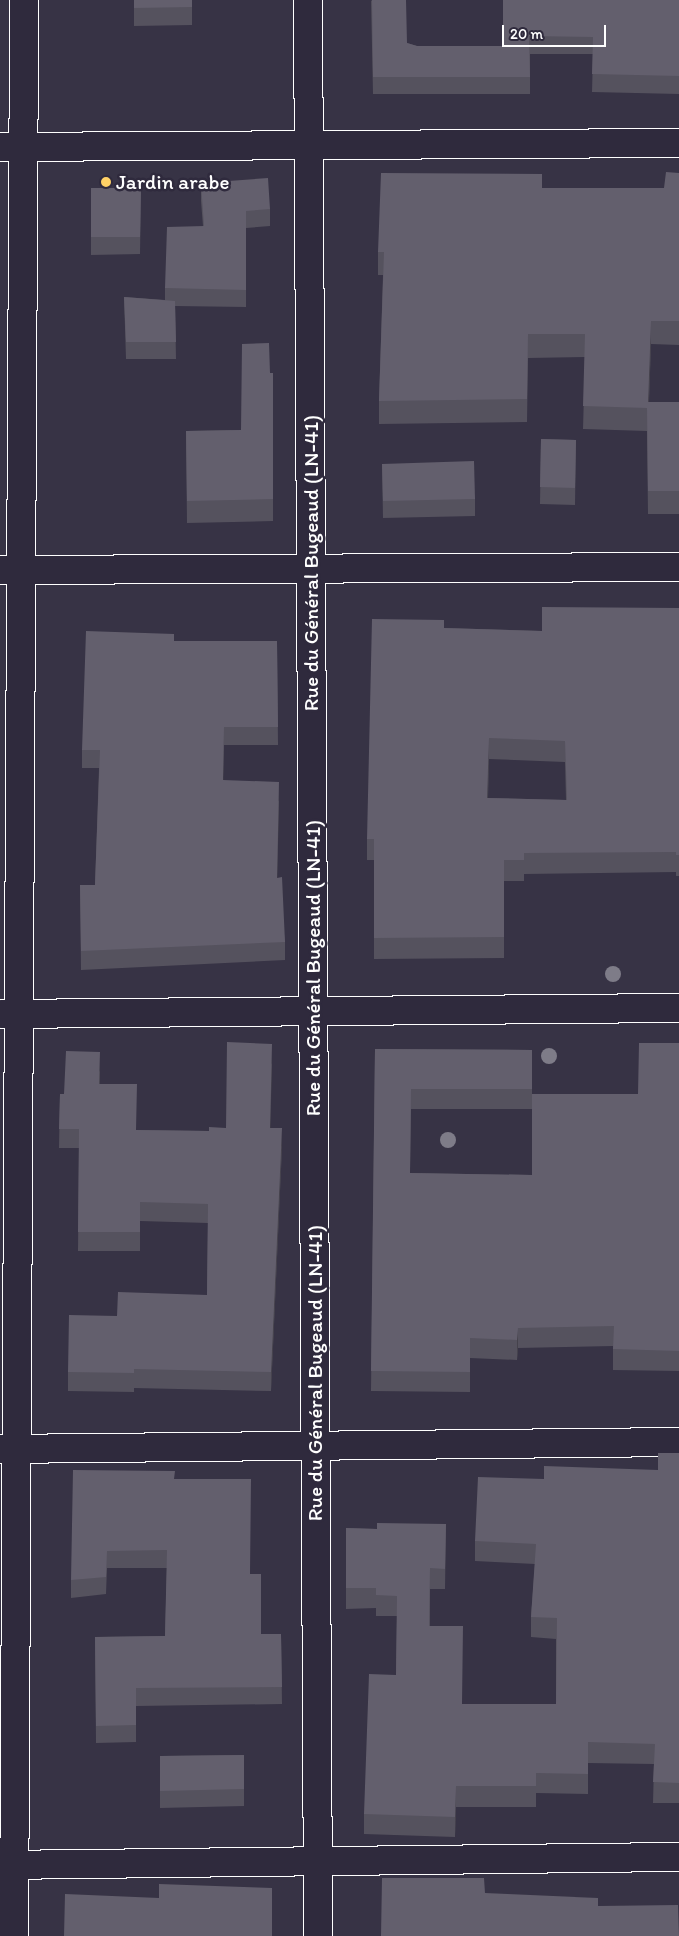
<!DOCTYPE html>
<html>
<head>
<meta charset="utf-8">
<style>
  body { margin:0 }
  #map { position:relative; width:679px; height:1936px; overflow:hidden; background:#373345; font-family:Itim,sans-serif }
  div>[style] { position:absolute }
  [style*='--x'] { left:calc(var(--x)*1px); top:calc(var(--y)*1px); width:calc(var(--w)*1px); rotate:calc(var(--a)*1deg) }
  .roads { filter:drop-shadow(1px 0 #fff) drop-shadow(-1px 0 #fff) drop-shadow(0 1px #fff) drop-shadow(0 -1px #fff) }
  .minor>* { height:28px; margin:-14px; padding:0 14px; transform-origin:14px; border-radius:14px; background:#2f2a3d }
  .trees>* { width:16px; height:16px; margin:-8px; border-radius:50%; background:#7e7c88 }
  .wall>* { inset:0; background:#55525e }
  .shaded-wall>* { inset:0; background:#45424c }
  .building>* { inset:0; background:#635f6d }
  .dots>* { width:14px; height:14px; translate:-50% -50%; box-sizing:border-box; border:2px solid #2f2a3d; border-radius:50% }
  span { translate:-50% -50%; white-space:nowrap; text-align:center; line-height:1.15; -webkit-text-stroke:5px #2f2a3d; paint-order:stroke }
  .poi-label { font-size:21px; color:#fff }
  .left { translate:0 -50%; text-align:left }
  .street-label { font-size:21px; color:#fff }
  .scale { position:absolute; left:502px; top:25px; width:104px; height:22px; box-sizing:border-box; border:2px solid #fff; border-top:0; padding-left:6px; font-size:15px; line-height:18px; white-space:nowrap; color:#fff; -webkit-text-stroke:4px #2f2a3d; paint-order:stroke }
</style>
</head>
<body>
<div id="map">
  <div class="roads">
    <div class="minor">
      <div style="--x:308;--y:0;--w:1936;--a:89.7"></div>
      <div style="--x:0;--y:147;--w:679;--a:-0.34"></div>
      <div style="--x:0;--y:570;--w:679;--a:-0.25"></div>
      <div style="--x:1;--y:1014;--w:678;--a:-0.51"></div>
      <div style="--x:0;--y:1449;--w:679;--a:-0.59"></div>
      <div style="--x:0;--y:1865;--w:679;--a:-0.68"></div>
      <div style="--x:14;--y:1936;--w:1936;--a:-89.7"></div>
    </div>
  </div>
  <div class="trees">
    <div style="left:613px;top:974px"></div>
    <div style="left:549px;top:1056px"></div>
    <div style="left:448px;top:1140px"></div>
  </div>
  <div class="wall">
    <div style="clip-path:polygon(134px 0,192px 0,192px 25px,134px 26px)"></div>
    <div style="clip-path:polygon(371px 0,407px 43px,417px 46px,503px 46px,503px 0,679px 0,679px 94px,592px 92px,593px 54px,530px 54px,530px 94px,373px 94px)"></div>
    <div style="clip-path:polygon(679px 173px,679px 345px,651px 344px,649px 402px,679px 402px,679px 514px,648px 514px,647px 431px,583px 429px,585px 357px,528px 358px,527px 422px,379px 424px,379px 401px,383px 275px,378px 275px,378px 252px,542px 188px,664px 188px)"></div>
    <div style="clip-path:polygon(201px 183px,270px 209px,270px 226px,246px 228px,246px 307px,175px 306px,176px 359px,126px 359px,124px 297px,165px 300px,165px 288px,203px 226px,201px 201px)"></div>
    <div style="clip-path:polygon(91px 188px,141px 188px,140px 254px,91px 255px)"></div>
    <div style="clip-path:polygon(270px 373px,273px 373px,273px 521px,187px 523px,186px 431px,241px 430px)"></div>
    <div style="clip-path:polygon(541px 439px,576px 440px,575px 505px,540px 504px)"></div>
    <div style="clip-path:polygon(382px 464px,475px 499px,475px 516px,383px 518px)"></div>
    <div style="clip-path:polygon(evenodd,679px 608px,679px 876px,676px 876px,676px 872px,524px 874px,524px 881px,504px 881px,504px 958px,374px 959px,374px 860px,367px 860px,367px 839px,444px 628px,542px 631px,679px 608px,489px 759px,565px 762px,566px 800px,488px 798px,489px 759px)"></div>
    <div style="clip-path:polygon(174px 641px,277px 641px,278px 745px,224px 745px,223px 780px,279px 801px,277px 878px,285px 942px,285px 960px,81px 970px,80px 885px,95px 885px,99px 768px,82px 768px,82px 750px)"></div>
    <div style="clip-path:polygon(679px 1043px,679px 1371px,613px 1370px,613px 1346px,518px 1348px,517px 1360px,470px 1358px,470px 1392px,371px 1391px,375px 1049px,532px 1050px,532px 1109px,411px 1109px,410px 1173px,532px 1175px,638px 1094px)"></div>
    <div style="clip-path:polygon(272px 1063px,270px 1128px,282px 1147px,271px 1391px,134px 1388px,134px 1392px,68px 1391px,68px 1372px,117px 1316px,207px 1295px,208px 1223px,140px 1221px,140px 1251px,78px 1251px,79px 1148px,59px 1148px,60px 1094px,64px 1094px,100px 1071px,100px 1084px,136px 1130px,209px 1131px,226px 1128px)"></div>
    <div style="clip-path:polygon(679px 1453px,679px 1803px,653px 1803px,654px 1764px,588px 1763px,588px 1794px,536px 1793px,536px 1807px,456px 1807px,455px 1837px,364px 1834px,364px 1814px,396px 1675px,397px 1616px,376px 1616px,376px 1608px,346px 1609px,346px 1528px,377px 1529px,446px 1524px,445px 1589px,430px 1589px,430px 1626px,462px 1704px,556px 1704px,556px 1639px,531px 1637px,531px 1617px,535px 1564px,475px 1561px,475px 1541px,544px 1479px,658px 1470px)"></div>
    <div style="clip-path:polygon(175px 1479px,250px 1574px,261px 1634px,281px 1634px,282px 1704px,136px 1706px,136px 1742px,96px 1743px,95px 1637px,165px 1636px,167px 1568px,107px 1568px,106px 1594px,71px 1598px,71px 1580px)"></div>
    <div style="clip-path:polygon(244px 1755px,244px 1806px,160px 1808px,160px 1756px)"></div>
  </div>
  <div class="shaded-wall">
    <div style="clip-path:polygon(651px 321px,651px 344px,648px 425px,648px 402px)"></div>
    <div style="clip-path:polygon(224px 727px,224px 745px,223px 799px,223px 780px)"></div>
    <div style="clip-path:polygon(489px 738px,489px 759px,487px 819px,487px 798px)"></div>
    <div style="clip-path:polygon(279px 782px,279px 801px,277px 896px,277px 878px)"></div>
    <div style="clip-path:polygon(272px 1044px,272px 1063px,270px 1147px,270px 1128px)"></div>
    <div style="clip-path:polygon(100px 1052px,100px 1071px,99px 1103px,99px 1084px)"></div>
    <div style="clip-path:polygon(282px 1128px,282px 1147px,271px 1391px,271px 1372px)"></div>
    <div style="clip-path:polygon(518px 1328px,518px 1348px,517px 1360px,517px 1340px)"></div>
    <div style="clip-path:polygon(456px 1786px,456px 1807px,455px 1837px,455px 1817px)"></div>
  </div>
  <div class="building">
    <div style="clip-path:polygon(134px 0,192px 0,192px 7px,134px 8px)"></div>
    <div style="clip-path:polygon(372px 0,406px 0,407px 43px,417px 46px,503px 46px,503px 0,679px 0,679px 76px,592px 74px,593px 37px,529px 36px,530px 77px,373px 77px)"></div>
    <div style="clip-path:polygon(666px 172px,679px 173px,679px 321px,651px 321px,648px 402px,679px 402px,679px 491px,648px 491px,647px 408px,583px 406px,585px 334px,528px 334px,527px 399px,379px 401px,384px 252px,378px 252px,381px 173px,542px 174px,542px 188px,664px 188px)"></div>
    <div style="clip-path:polygon(268px 178px,270px 209px,246px 211px,246px 290px,165px 288px,167px 227px,204px 226px,201px 183px)"></div>
    <div style="clip-path:polygon(91px 188px,141px 188px,140px 237px,91px 237px)"></div>
    <div style="clip-path:polygon(124px 297px,175px 301px,176px 342px,126px 342px)"></div>
    <div style="clip-path:polygon(269px 343px,270px 373px,273px 373px,273px 499px,187px 501px,186px 431px,241px 430px,242px 344px)"></div>
    <div style="clip-path:polygon(541px 439px,576px 440px,575px 488px,540px 487px)"></div>
    <div style="clip-path:polygon(474px 461px,475px 499px,383px 501px,382px 464px)"></div>
    <div style="clip-path:polygon(evenodd,542px 607px,679px 608px,679px 855px,676px 855px,676px 852px,524px 853px,524px 860px,504px 860px,504px 937px,374px 938px,374px 839px,367px 839px,372px 619px,444px 620px,444px 628px,542px 631px,542px 607px,489px 738px,565px 741px,567px 800px,487px 798px,489px 738px)"></div>
    <div style="clip-path:polygon(86px 631px,174px 634px,174px 641px,277px 641px,278px 727px,224px 727px,223px 780px,279px 782px,277px 878px,282px 877px,285px 942px,81px 951px,80px 885px,95px 885px,100px 750px,82px 750px)"></div>
    <div style="clip-path:polygon(227px 1042px,272px 1044px,270px 1128px,282px 1128px,271px 1372px,134px 1369px,134px 1373px,68px 1372px,69px 1315px,117px 1316px,118px 1292px,207px 1295px,208px 1204px,140px 1202px,140px 1232px,78px 1232px,79px 1129px,59px 1129px,60px 1094px,64px 1094px,66px 1051px,100px 1052px,99px 1084px,137px 1084px,136px 1130px,209px 1131px,209px 1127px,226px 1128px)"></div>
    <div style="clip-path:polygon(639px 1043px,679px 1043px,679px 1351px,613px 1349px,614px 1326px,518px 1328px,517px 1340px,470px 1338px,470px 1372px,371px 1371px,375px 1049px,532px 1050px,532px 1089px,411px 1089px,410px 1173px,532px 1175px,532px 1094px,638px 1094px)"></div>
    <div style="clip-path:polygon(658px 1453px,679px 1453px,679px 1783px,653px 1782px,655px 1744px,588px 1742px,588px 1774px,536px 1773px,536px 1786px,456px 1786px,455px 1817px,364px 1814px,369px 1674px,396px 1675px,397px 1596px,376px 1595px,376px 1588px,346px 1588px,346px 1528px,377px 1529px,377px 1523px,446px 1524px,445px 1569px,430px 1568px,429px 1626px,463px 1626px,462px 1704px,556px 1704px,557px 1618px,531px 1617px,536px 1544px,475px 1541px,478px 1477px,544px 1479px,544px 1466px,658px 1470px)"></div>
    <div style="clip-path:polygon(73px 1470px,175px 1471px,174px 1479px,251px 1479px,250px 1574px,261px 1574px,261px 1634px,281px 1634px,282px 1687px,136px 1688px,136px 1725px,96px 1726px,95px 1637px,165px 1636px,167px 1550px,107px 1551px,106px 1577px,71px 1580px)"></div>
    <div style="clip-path:polygon(244px 1755px,244px 1789px,160px 1791px,160px 1756px)"></div>
    <div style="clip-path:polygon(382px 1878px,484px 1878px,485px 1893px,598px 1898px,598px 1906px,678px 1905px,679px 1936px,381px 1936px)"></div>
    <div style="clip-path:polygon(159px 1884px,272px 1888px,272px 1936px,64px 1936px,65px 1894px,159px 1898px)"></div>
  </div>
  <div class="dots">
    <div style="left:106px;top:182px;background:#ffd166"></div>
  </div>
  <div class="poi-label">
    <span class="left" style="left:116px;top:182px">Jardin arabe</span>
  </div>
  <div class="street-label">
    <span style="left:311px;top:563px;rotate:-90deg">Rue du Général Bugeaud (LN-41)</span>
    <span style="left:313px;top:968px;rotate:-90deg">Rue du Général Bugeaud (LN-41)</span>
    <span style="left:315px;top:1373px;rotate:-90deg">Rue du Général Bugeaud (LN-41)</span>
  </div>
  <div class="scale">20 m</div>
</div>
</body>
</html>
